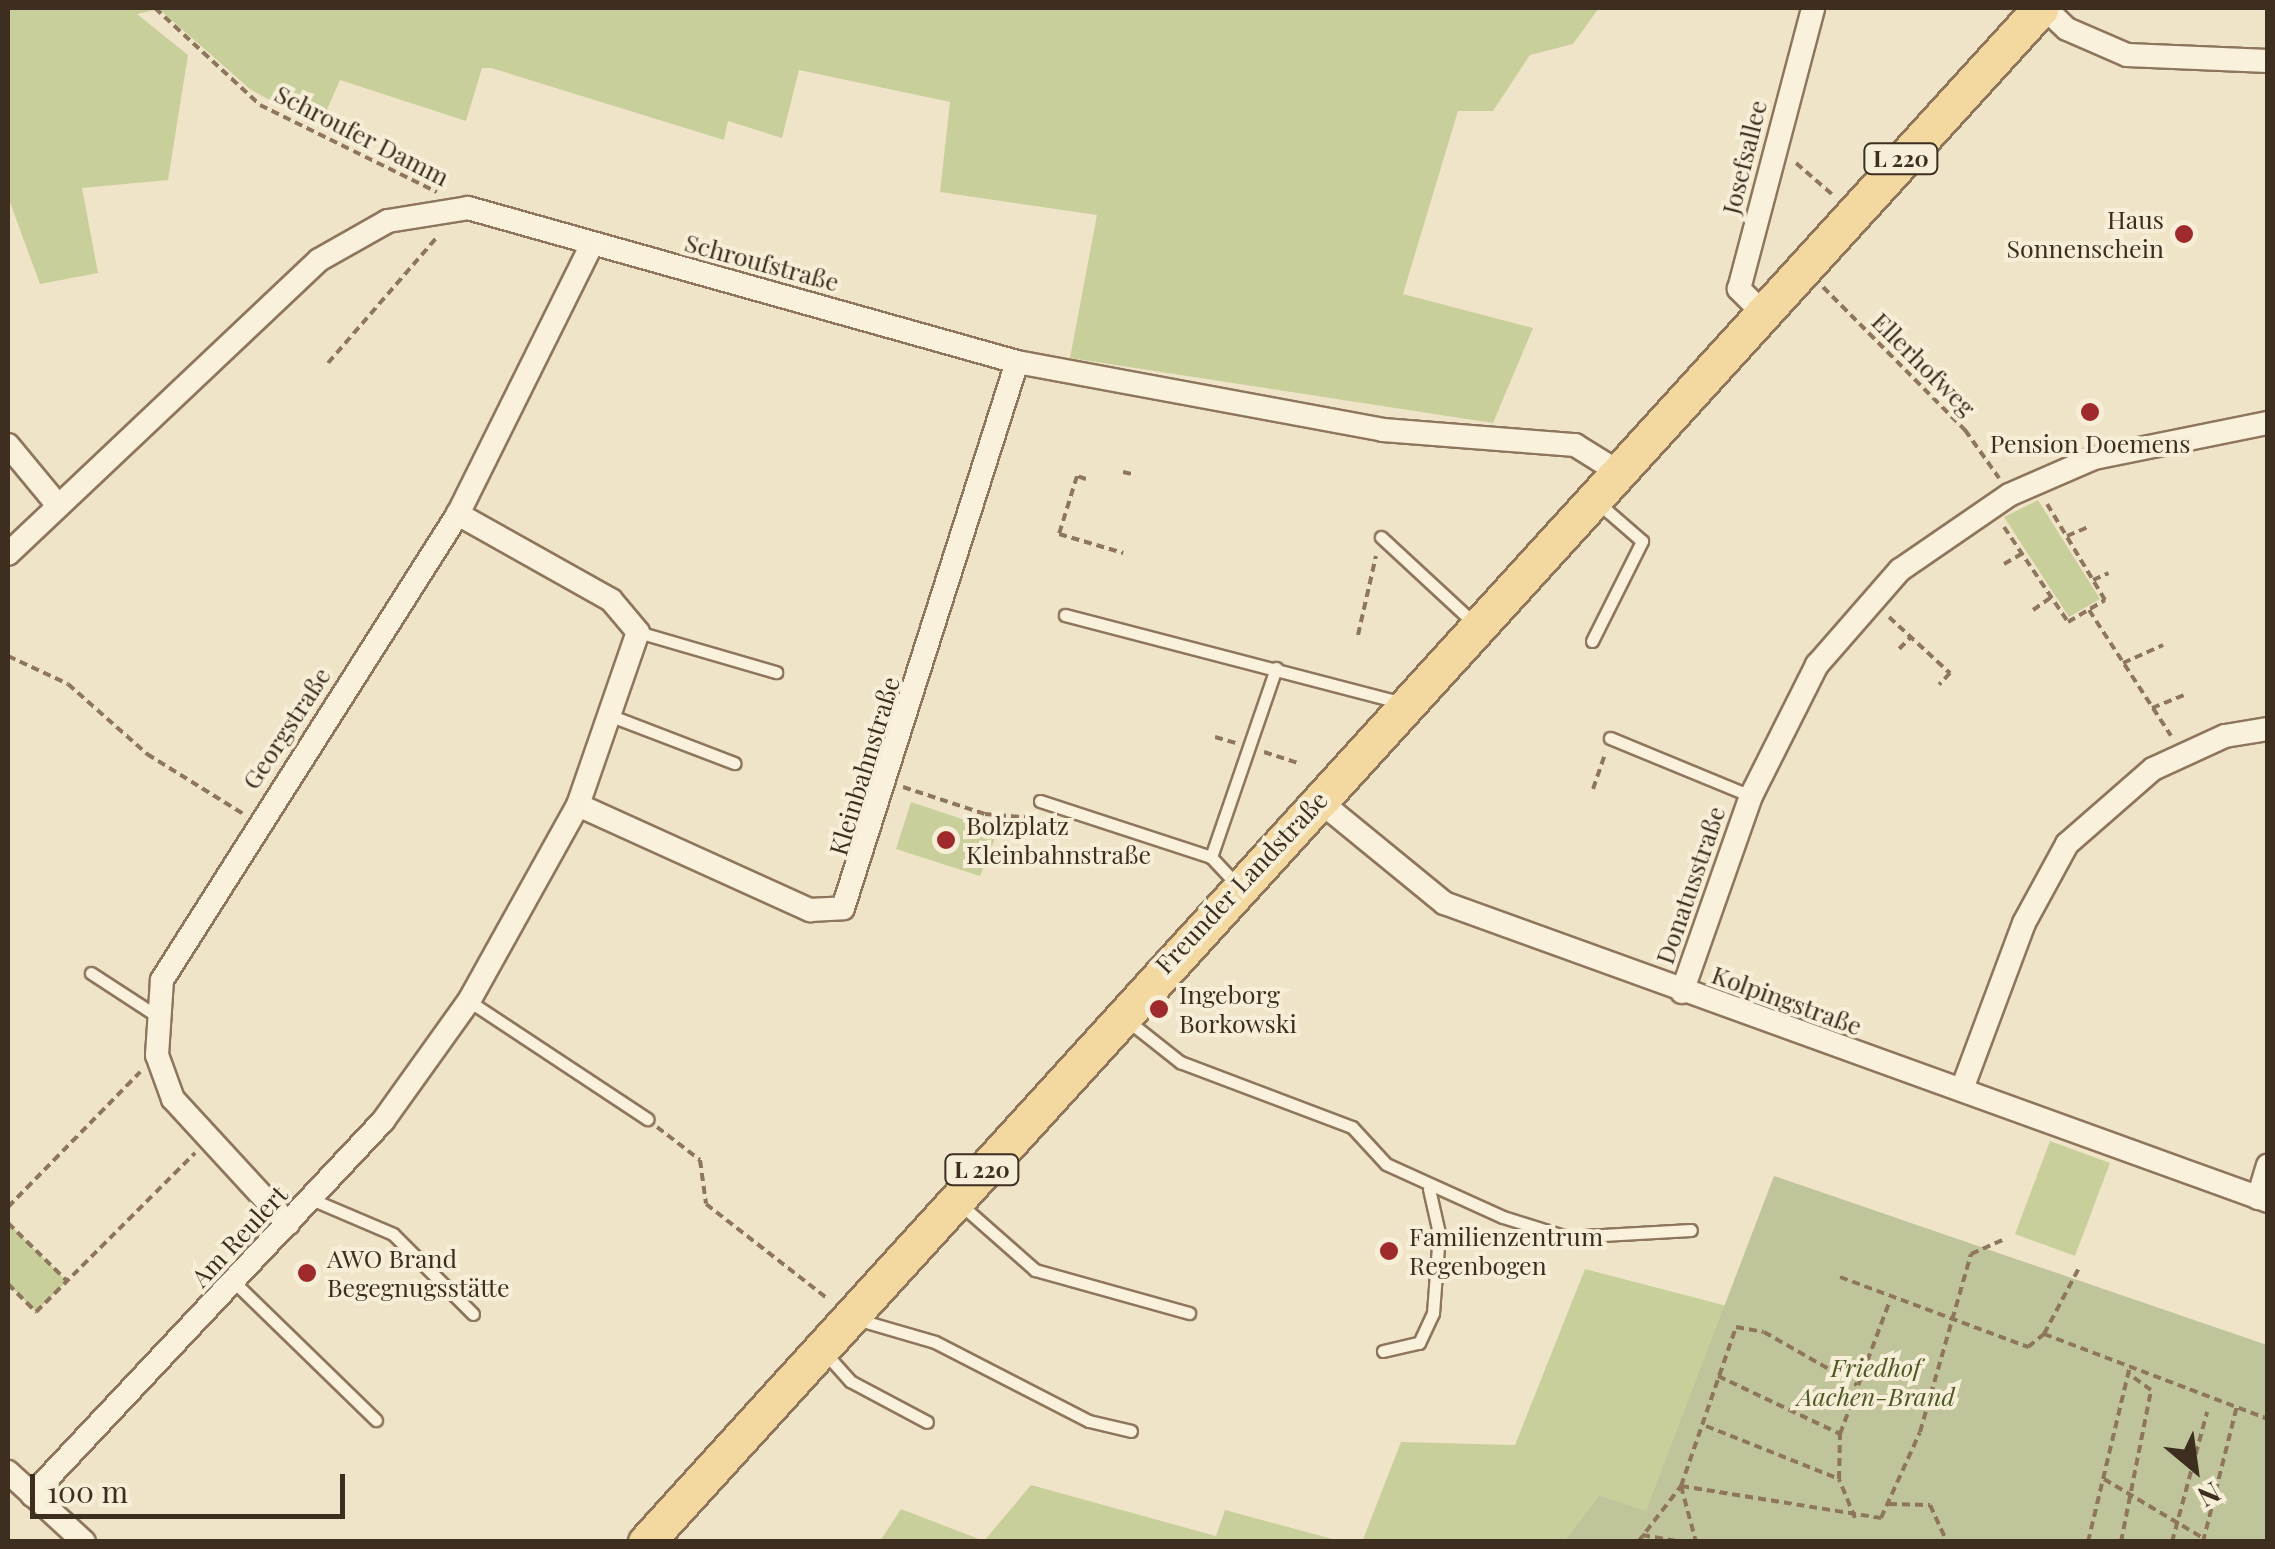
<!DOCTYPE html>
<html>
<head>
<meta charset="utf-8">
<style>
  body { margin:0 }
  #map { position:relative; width:2275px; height:1549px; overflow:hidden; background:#f0e4c8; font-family:"Playfair Display",serif }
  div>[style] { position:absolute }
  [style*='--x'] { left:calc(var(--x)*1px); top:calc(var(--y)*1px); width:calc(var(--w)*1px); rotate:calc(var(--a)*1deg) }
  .green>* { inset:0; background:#c9cf9b }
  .cemetery>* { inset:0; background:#bfc49a }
  .path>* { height:4px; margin-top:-2px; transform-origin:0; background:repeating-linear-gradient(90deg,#8d765c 0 8px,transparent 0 13px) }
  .roads { filter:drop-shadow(2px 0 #8d765c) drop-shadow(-2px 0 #8d765c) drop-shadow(0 2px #8d765c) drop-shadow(0 -2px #8d765c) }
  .lane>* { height:11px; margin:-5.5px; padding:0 5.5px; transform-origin:5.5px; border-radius:5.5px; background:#faf1dc }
  .street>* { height:22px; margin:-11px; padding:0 11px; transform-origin:11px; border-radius:11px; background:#faf1dc }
  .primary>* { height:35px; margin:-17.5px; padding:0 17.5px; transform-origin:17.5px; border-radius:17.5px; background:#f3d9a0 }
  .dots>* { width:28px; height:28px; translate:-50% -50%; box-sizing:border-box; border:5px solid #f7eed8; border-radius:50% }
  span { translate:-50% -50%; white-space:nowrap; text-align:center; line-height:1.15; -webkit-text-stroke:8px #f7eed8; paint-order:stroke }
  .shield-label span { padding:2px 8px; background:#f7eed8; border:2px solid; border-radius:8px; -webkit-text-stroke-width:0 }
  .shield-label { font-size:22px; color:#3d2e20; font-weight:700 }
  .street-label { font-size:25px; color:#3d2e20 }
  .poi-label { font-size:25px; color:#3d2e20 }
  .right { translate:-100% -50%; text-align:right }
  .left { translate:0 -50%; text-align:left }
  .park-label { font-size:25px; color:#4d5a26; font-style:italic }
  .frame { position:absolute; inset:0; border:10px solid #3d2e20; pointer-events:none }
  .north { position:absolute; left:2145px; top:1419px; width:100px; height:100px; -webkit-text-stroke:8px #f7eed8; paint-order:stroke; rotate:151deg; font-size:28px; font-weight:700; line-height:40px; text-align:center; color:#3d2e20 }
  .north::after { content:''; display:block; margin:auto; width:35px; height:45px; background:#3d2e20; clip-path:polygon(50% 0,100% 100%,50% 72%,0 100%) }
  .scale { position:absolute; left:30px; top:1474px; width:315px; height:45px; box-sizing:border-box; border:5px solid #3d2e20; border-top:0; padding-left:12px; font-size:30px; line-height:35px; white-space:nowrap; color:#3d2e20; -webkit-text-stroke:8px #f7eed8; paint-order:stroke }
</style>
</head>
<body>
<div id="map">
  <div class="green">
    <div style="clip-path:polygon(8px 8px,1599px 8px,1573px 44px,1530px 55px,1493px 111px,1458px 111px,1403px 294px,1533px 328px,1493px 423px,1070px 358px,1097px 215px,940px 192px,950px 102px,799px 70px,782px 138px,728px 121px,724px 140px,491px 68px,482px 68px,466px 121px,340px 80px,319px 128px,250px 89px,159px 9px,137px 14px,188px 55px,168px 180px,82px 188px,98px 273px,40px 284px,8px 197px)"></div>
    <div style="clip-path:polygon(2038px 500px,2100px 599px,2069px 617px,2004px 517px)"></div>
    <div style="clip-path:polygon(911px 802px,998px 831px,980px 876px,896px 849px)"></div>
    <div style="clip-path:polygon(2050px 1141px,2110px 1163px,2075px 1256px,2015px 1234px)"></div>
    <div style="clip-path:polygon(8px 1223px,67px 1281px,36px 1312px,8px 1284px)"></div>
    <div style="clip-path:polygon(1585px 1269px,1727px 1306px,1646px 1512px,1599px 1495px,1564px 1541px,1362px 1542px,1401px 1442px,1515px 1445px)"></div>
    <div style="clip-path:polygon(1031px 1485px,1216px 1536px,1225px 1510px,1340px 1541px,880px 1541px,901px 1509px,984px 1541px)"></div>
  </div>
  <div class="cemetery">
    <div style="clip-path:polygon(1774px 1176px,2267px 1345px,2267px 1541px,1564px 1541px,1599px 1495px,1646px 1511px)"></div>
  </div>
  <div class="path">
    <div style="--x:155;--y:8;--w:143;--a:42.7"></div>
    <div style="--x:260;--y:105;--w:197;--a:26.2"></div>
    <div style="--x:1796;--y:163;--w:50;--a:41"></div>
    <div style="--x:1823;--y:287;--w:202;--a:45.2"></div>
    <div style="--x:1965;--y:430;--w:59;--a:54.7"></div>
    <div style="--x:328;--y:363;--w:169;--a:-49.1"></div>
    <div style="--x:1123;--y:472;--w:13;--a:13"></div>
    <div style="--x:1086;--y:479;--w:9;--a:-162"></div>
    <div style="--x:1077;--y:476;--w:61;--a:107.2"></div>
    <div style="--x:1059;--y:534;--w:67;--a:16.5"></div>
    <div style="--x:2004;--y:527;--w:115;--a:56"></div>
    <div style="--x:2068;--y:622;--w:43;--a:-30.7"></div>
    <div style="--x:2105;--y:600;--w:112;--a:-121.1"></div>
    <div style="--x:2067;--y:536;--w:25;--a:-23"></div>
    <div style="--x:2004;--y:564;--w:20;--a:-30"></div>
    <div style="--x:2093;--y:580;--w:17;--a:-24"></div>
    <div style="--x:2033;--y:610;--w:21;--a:-35"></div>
    <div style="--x:2089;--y:610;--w:150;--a:56.9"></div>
    <div style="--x:1889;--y:617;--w:83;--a:42.6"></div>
    <div style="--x:1950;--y:673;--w:16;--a:133"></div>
    <div style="--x:1358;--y:635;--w:81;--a:-77.2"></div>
    <div style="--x:1899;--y:649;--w:17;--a:-45"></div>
    <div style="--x:8;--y:656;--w:66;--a:25"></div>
    <div style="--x:68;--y:684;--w:106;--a:41.5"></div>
    <div style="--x:147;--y:754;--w:115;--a:31.9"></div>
    <div style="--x:2123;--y:663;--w:44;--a:-24.2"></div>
    <div style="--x:2152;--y:708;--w:35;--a:-22"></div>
    <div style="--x:1215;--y:737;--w:22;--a:16"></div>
    <div style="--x:1264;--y:752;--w:36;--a:18"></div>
    <div style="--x:903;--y:787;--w:86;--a:18.2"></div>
    <div style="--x:985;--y:814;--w:49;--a:4.7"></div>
    <div style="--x:1593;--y:789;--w:39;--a:-71"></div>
    <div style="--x:657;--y:1127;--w:54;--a:37.5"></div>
    <div style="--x:700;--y:1160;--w:44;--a:82.2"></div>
    <div style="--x:706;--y:1204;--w:155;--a:37.9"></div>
    <div style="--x:8;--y:1207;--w:189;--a:-45.6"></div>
    <div style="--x:8;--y:1223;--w:83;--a:44.5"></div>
    <div style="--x:1840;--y:1277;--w:201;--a:20.4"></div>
    <div style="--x:2028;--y:1347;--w:21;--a:-39"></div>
    <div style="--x:2044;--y:1334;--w:240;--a:20.8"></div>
    <div style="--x:8;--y:1284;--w:40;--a:45"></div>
    <div style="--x:36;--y:1312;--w:225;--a:-45"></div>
    <div style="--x:2044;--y:1334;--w:75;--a:-62.1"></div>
    <div style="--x:1718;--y:1376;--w:135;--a:25.4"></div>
    <div style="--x:1706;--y:1426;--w:143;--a:21.7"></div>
    <div style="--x:2104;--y:1479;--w:115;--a:30.8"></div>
    <div style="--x:1681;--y:1486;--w:203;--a:9.1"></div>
    <div style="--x:1881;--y:1518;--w:94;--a:-65.6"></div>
    <div style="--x:1920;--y:1432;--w:185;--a:-74"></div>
    <div style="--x:1971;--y:1254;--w:36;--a:-24"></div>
    <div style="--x:1681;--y:1486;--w:58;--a:75"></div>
    <div style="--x:1889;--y:1504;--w:41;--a:1.4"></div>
    <div style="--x:1930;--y:1505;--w:41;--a:65.3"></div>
    <div style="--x:1855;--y:1518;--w:42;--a:-112.3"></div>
    <div style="--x:1839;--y:1479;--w:45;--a:-88.7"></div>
    <div style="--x:1840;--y:1434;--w:143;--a:-69.5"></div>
    <div style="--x:1642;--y:1535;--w:41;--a:9.9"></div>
    <div style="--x:1638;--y:1542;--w:71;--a:-52.5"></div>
    <div style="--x:1681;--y:1486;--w:168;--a:-70.9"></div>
    <div style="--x:1736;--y:1327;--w:28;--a:10"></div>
    <div style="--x:1764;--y:1332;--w:107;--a:29.7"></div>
    <div style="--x:2088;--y:1542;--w:181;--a:-76.6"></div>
    <div style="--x:2121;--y:1542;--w:155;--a:-78.8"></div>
    <div style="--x:2151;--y:1390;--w:27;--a:-144"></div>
    <div style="--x:2172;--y:1542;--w:135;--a:-74.9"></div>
    <div style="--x:2203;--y:1542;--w:140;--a:-76"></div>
  </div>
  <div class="roads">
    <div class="lane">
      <div style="--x:1381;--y:537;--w:129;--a:42.8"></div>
      <div style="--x:1065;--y:615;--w:350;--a:14.6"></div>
      <div style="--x:638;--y:632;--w:144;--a:16.2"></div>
      <div style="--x:1592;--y:641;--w:112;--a:-63.4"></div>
      <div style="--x:1642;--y:541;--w:61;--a:-139"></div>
      <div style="--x:614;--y:717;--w:129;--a:21"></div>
      <div style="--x:1610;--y:738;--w:152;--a:22.4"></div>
      <div style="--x:1040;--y:801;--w:180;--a:18.1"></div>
      <div style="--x:1211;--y:857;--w:37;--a:47"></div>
      <div style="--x:1211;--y:857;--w:200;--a:-71"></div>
      <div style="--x:91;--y:973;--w:79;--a:33.1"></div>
      <div style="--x:469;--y:1001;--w:214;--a:33.5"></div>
      <div style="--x:1127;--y:1020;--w:68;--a:38.4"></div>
      <div style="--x:1180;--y:1062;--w:184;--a:20.7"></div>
      <div style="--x:1352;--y:1127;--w:50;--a:47.4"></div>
      <div style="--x:1386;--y:1164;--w:128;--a:24.4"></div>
      <div style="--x:1503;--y:1217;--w:67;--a:17.4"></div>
      <div style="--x:1567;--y:1237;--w:124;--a:-3.2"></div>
      <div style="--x:311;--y:1199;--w:89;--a:23.1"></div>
      <div style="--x:393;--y:1234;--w:113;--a:45"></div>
      <div style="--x:959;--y:1203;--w:101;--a:41.4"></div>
      <div style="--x:1035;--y:1270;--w:160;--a:15.6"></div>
      <div style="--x:234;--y:1282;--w:198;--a:44.2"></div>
      <div style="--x:856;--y:1319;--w:82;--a:16.2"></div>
      <div style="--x:935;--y:1342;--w:173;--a:27.2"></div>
      <div style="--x:1089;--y:1421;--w:43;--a:13.4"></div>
      <div style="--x:1383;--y:1351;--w:37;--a:-13"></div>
      <div style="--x:1419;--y:1343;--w:33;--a:-65"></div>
      <div style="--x:1433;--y:1313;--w:80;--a:-85.7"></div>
      <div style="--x:1439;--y:1233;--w:45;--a:-102.8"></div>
      <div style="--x:825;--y:1353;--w:38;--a:48"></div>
      <div style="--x:850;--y:1381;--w:87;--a:28"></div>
    </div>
    <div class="street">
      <div style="--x:2045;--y:8;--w:30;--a:44"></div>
      <div style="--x:2067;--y:29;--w:65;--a:23.4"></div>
      <div style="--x:2127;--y:55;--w:141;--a:2.4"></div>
      <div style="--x:1762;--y:312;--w:33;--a:-135"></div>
      <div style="--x:1739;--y:289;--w:291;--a:-75.2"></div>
      <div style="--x:8;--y:445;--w:75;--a:50.4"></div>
      <div style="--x:8;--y:554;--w:428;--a:-43.4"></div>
      <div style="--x:319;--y:260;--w:79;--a:-29.5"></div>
      <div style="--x:388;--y:221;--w:81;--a:-9.2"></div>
      <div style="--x:468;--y:208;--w:570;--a:15.67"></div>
      <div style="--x:1017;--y:362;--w:372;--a:10.5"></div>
      <div style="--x:1383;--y:430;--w:193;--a:4.5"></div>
      <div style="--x:1575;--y:445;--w:49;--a:31.8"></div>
      <div style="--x:1317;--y:799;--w:164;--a:39.3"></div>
      <div style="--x:1444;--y:903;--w:876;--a:19.88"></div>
      <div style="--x:578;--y:805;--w:255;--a:24.4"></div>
      <div style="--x:810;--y:910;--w:33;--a:-3"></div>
      <div style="--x:843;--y:908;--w:573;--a:-72.32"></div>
      <div style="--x:1682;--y:992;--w:208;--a:-70.6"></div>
      <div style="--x:1751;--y:796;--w:147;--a:-63.3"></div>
      <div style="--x:1817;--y:665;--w:126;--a:-48.9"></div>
      <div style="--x:1900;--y:570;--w:132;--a:-34.5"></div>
      <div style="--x:2009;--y:495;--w:93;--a:-23.5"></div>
      <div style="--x:2094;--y:458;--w:177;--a:-11.4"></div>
      <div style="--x:1962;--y:1089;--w:177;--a:-69.5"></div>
      <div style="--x:2024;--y:923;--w:90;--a:-61.4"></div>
      <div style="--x:2067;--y:844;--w:114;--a:-41.1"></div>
      <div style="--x:2153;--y:769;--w:79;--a:-24.6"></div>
      <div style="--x:2225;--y:736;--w:44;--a:-9.2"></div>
      <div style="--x:2258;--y:1198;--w:34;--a:-73"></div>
      <div style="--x:288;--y:1224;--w:170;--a:-132.6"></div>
      <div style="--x:173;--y:1099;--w:47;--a:-110"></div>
      <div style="--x:157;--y:1055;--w:75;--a:-86.2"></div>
      <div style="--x:162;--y:980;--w:552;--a:-57.58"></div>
      <div style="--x:458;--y:514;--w:299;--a:-63.6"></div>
      <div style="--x:8;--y:1472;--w:103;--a:42.6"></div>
      <div style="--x:32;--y:1495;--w:513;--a:-46.82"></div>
      <div style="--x:383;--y:1121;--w:148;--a:-54.4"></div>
      <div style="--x:469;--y:1001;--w:224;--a:-60.9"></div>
      <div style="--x:578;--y:805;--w:183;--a:-70.9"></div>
      <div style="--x:638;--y:632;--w:42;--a:-130.2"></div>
      <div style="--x:611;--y:600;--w:176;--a:-150.7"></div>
    </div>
    <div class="primary">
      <div style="--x:646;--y:1542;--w:2073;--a:-47.72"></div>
    </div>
  </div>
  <div class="dots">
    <div style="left:2184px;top:234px;background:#9e2a2b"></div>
    <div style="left:2090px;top:412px;background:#9e2a2b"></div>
    <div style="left:946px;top:840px;background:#9e2a2b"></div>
    <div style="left:1159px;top:1009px;background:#9e2a2b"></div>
    <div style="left:1389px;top:1251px;background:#9e2a2b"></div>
    <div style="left:307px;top:1273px;background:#9e2a2b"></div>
  </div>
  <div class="shield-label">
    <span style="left:1901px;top:159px">L 220</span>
    <span style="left:982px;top:1170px">L 220</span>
  </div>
  <div class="street-label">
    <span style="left:362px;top:135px;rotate:27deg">Schroufer Damm</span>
    <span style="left:1744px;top:157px;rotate:-76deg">Josefsallee</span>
    <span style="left:762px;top:262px;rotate:15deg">Schroufstraße</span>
    <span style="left:1924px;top:364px;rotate:45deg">Ellerhofweg</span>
    <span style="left:286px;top:728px;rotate:-57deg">Georgstraße</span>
    <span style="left:864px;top:766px;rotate:-73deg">Kleinbahnstraße</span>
    <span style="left:1241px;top:882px;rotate:-47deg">Freunder Landstraße</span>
    <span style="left:1690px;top:885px;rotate:-71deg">Donatusstraße</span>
    <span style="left:1787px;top:1000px;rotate:20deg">Kolpingstraße</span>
    <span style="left:239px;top:1236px;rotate:-47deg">Am Reulert</span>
  </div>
  <div class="poi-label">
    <span class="right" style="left:2164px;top:234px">Haus<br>Sonnenschein</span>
    <span style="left:2090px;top:443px">Pension Doemens</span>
    <span class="left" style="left:966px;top:840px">Bolzplatz<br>Kleinbahnstraße</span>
    <span class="left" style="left:1179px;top:1009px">Ingeborg<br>Borkowski</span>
    <span class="left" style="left:1409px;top:1251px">Familienzentrum<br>Regenbogen</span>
    <span class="left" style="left:327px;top:1273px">AWO Brand<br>Begegnugsstätte</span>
  </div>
  <div class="park-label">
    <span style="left:1876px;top:1382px">Friedhof<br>Aachen-Brand</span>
  </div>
  <div class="frame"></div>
  <div class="north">N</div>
  <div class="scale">100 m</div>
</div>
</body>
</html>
